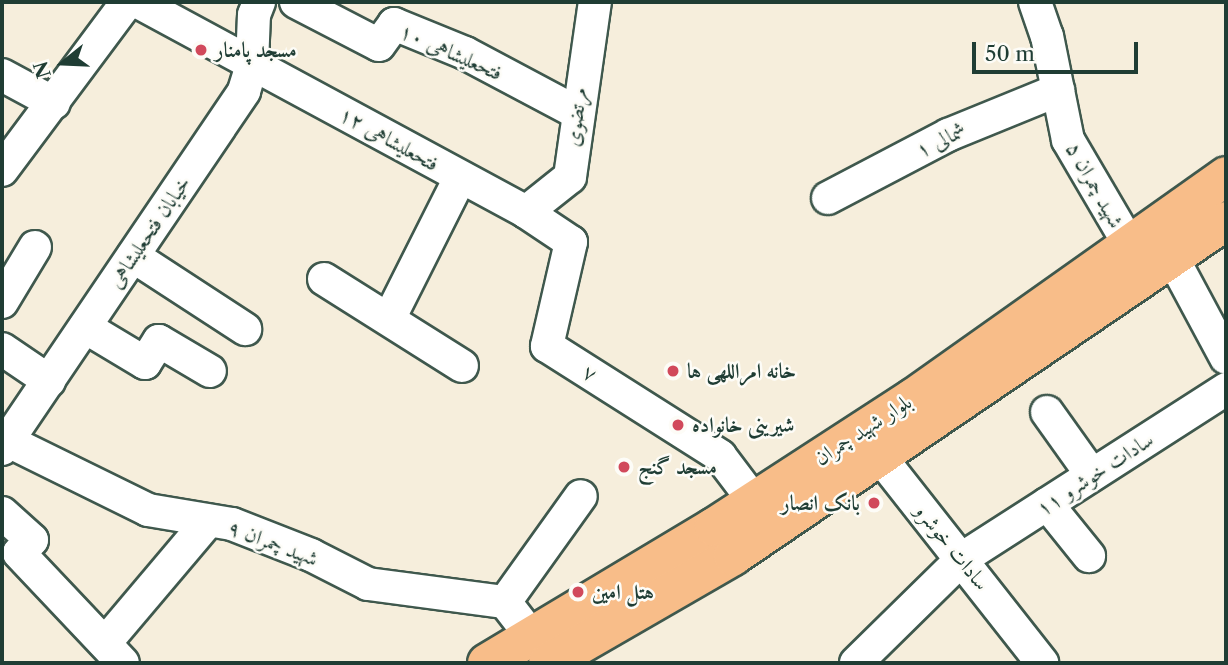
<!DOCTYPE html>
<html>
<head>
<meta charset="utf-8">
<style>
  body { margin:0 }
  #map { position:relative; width:1228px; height:665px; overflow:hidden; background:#f6eedc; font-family:"Libre Caslon Text",Amiri,serif }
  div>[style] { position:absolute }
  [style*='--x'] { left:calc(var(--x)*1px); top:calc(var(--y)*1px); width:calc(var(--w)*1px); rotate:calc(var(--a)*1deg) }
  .roads { filter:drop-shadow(2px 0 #3f584d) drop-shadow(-2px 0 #3f584d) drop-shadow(0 2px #3f584d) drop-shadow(0 -2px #3f584d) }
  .minor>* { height:32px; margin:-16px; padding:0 16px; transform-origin:16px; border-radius:16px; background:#fff }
  .major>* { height:38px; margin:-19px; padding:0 19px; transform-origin:19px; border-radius:19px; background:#f8bd89 }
  .dots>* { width:19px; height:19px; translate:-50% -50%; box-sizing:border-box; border:4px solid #fdfcf7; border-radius:50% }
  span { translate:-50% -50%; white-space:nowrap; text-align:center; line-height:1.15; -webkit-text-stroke:5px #fdfcf7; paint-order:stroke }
  .poi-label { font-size:21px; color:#1f3d34; font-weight:700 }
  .left { translate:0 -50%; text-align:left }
  .right { translate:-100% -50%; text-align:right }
  .street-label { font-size:21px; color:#1f3d34 }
  .frame { position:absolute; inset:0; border:4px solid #1f3d34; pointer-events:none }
  .north { position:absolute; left:28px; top:28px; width:70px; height:70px; -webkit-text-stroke:5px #fdfcf7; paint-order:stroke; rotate:252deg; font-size:19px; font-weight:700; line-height:28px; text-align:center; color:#1f3d34 }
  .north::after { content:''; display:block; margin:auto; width:24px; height:32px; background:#1f3d34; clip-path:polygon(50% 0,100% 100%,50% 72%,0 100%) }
  .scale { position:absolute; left:972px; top:42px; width:166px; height:32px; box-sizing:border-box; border:4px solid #1f3d34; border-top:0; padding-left:9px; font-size:21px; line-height:24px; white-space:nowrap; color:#1f3d34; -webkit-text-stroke:5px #fdfcf7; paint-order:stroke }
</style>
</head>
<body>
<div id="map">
  <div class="roads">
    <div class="minor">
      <div style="--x:138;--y:2;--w:441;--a:28.4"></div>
      <div style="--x:526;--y:212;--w:54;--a:33.7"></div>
      <div style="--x:571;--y:242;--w:107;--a:103"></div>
      <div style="--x:547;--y:346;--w:205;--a:32.4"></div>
      <div style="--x:720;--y:456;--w:56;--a:52.9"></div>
      <div style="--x:296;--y:2;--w:93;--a:27.4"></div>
      <div style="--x:379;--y:45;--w:26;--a:-54"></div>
      <div style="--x:394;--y:24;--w:77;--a:22.2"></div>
      <div style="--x:465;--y:53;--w:126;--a:28"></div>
      <div style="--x:1035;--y:2;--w:36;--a:71"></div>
      <div style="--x:1047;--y:36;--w:106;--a:78.6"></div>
      <div style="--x:1068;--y:140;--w:121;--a:59.6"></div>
      <div style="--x:2;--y:75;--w:59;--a:28.3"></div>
      <div style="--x:2;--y:170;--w:209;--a:-53.3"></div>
      <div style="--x:828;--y:198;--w:136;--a:-27.7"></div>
      <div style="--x:948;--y:135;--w:119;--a:-22.2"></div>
      <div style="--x:526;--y:212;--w:56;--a:-38.5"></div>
      <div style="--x:570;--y:177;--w:177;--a:-81.9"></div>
      <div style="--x:133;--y:256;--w:134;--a:33.1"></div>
      <div style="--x:1173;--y:259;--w:112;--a:61.8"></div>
      <div style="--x:324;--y:279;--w:163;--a:32.2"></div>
      <div style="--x:2;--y:302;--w:64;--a:-59"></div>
      <div style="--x:389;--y:319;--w:158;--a:-63.3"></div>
      <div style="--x:85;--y:327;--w:70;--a:31"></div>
      <div style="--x:145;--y:363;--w:26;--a:-58"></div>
      <div style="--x:159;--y:341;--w:59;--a:30.5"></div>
      <div style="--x:2;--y:349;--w:57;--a:34.2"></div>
      <div style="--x:1047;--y:412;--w:77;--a:54.5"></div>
      <div style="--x:866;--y:439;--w:285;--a:51.8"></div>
      <div style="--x:8;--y:441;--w:156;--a:26.2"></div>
      <div style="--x:148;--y:510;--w:85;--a:9.5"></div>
      <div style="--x:232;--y:524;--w:85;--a:21.4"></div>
      <div style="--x:311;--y:555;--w:64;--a:27"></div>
      <div style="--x:368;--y:584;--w:138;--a:7.5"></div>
      <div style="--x:505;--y:602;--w:44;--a:52.4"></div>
      <div style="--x:2;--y:449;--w:432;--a:-55.9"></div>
      <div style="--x:244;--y:91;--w:28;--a:-73"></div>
      <div style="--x:252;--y:64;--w:49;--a:-87.7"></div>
      <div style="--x:254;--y:15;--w:14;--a:-69"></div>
      <div style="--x:1047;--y:504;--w:67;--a:51.1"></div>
      <div style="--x:2;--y:513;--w:40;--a:42"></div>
      <div style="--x:32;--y:540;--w:18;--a:135"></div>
      <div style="--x:19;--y:553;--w:151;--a:46.6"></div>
      <div style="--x:505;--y:602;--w:130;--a:-54.4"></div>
      <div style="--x:105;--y:643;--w:160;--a:-49.8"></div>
      <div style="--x:856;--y:663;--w:150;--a:-44.5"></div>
      <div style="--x:963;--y:558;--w:313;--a:-32.7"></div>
    </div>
    <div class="major">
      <div style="--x:487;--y:663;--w:265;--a:-30.9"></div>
      <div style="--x:714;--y:527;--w:237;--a:-33"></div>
      <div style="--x:913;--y:398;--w:384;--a:-35.3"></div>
      <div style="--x:548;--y:663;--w:214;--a:-30"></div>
      <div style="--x:733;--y:556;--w:596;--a:-34.2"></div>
    </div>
  </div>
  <div class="dots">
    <div style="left:201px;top:50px;background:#d1495b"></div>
    <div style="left:673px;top:371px;background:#d1495b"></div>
    <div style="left:678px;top:425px;background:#d1495b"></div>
    <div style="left:624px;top:467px;background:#d1495b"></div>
    <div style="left:874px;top:503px;background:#d1495b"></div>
    <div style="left:578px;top:592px;background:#d1495b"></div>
  </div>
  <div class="poi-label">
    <span class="left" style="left:215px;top:50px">مسجد پامنار</span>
    <span class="left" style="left:687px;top:371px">خانه امراللهی ها</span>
    <span class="left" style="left:692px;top:425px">شیرینی خانواده</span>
    <span class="left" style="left:638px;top:467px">مسجد گنج</span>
    <span class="right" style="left:860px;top:503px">بانک انصار</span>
    <span class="left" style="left:592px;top:592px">هتل امین</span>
  </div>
  <div class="street-label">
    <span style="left:451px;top:52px;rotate:24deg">فتحعلیشاهی ۱۰</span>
    <span style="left:576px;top:117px;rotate:-83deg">مرتضوی</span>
    <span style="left:389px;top:139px;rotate:29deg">فتحعلیشاهی ۱۲</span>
    <span style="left:941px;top:140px;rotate:-26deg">شمالی ۱</span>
    <span style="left:1095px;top:185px;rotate:61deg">شهید چمران ۵</span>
    <span style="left:149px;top:232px;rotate:-56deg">خیابان فتحعلیشاهی</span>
    <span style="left:590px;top:373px;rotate:32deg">۷</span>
    <span style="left:863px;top:430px;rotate:-33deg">بلوار شهید چمران</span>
    <span style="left:1095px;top:474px;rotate:-33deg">سادات خوشرو ۱۱</span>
    <span style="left:273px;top:543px;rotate:21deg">شهید چمران ۹</span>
    <span style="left:952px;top:547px;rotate:51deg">سادات خوشرو</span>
  </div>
  <div class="frame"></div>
  <div class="north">N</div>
  <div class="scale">50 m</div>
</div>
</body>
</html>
